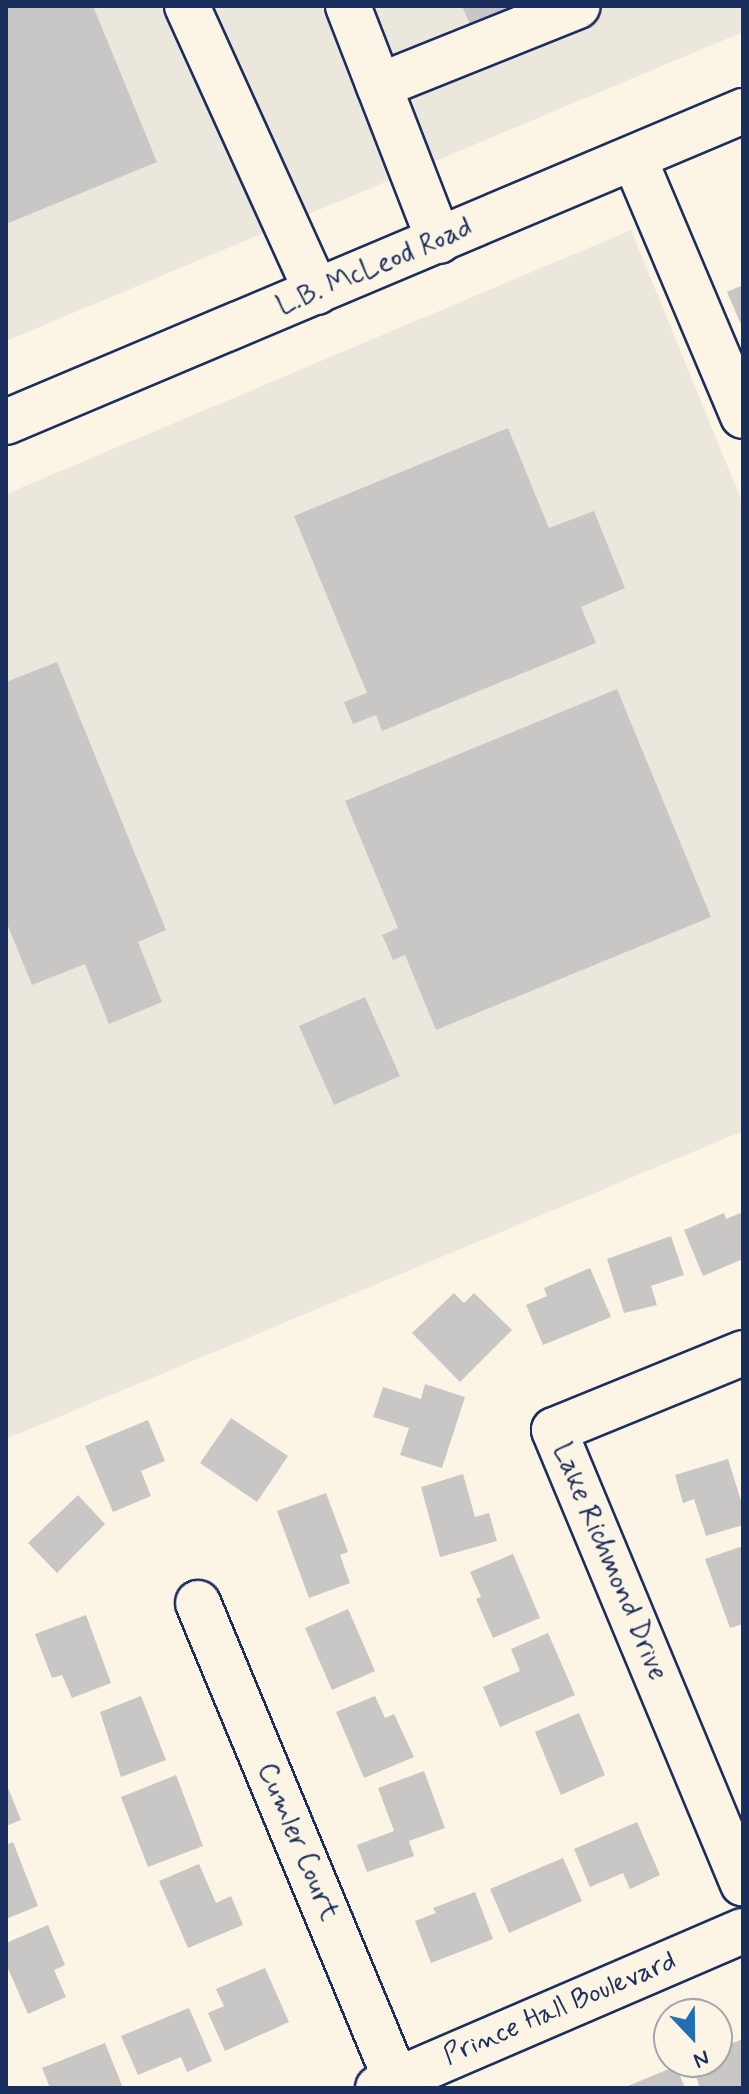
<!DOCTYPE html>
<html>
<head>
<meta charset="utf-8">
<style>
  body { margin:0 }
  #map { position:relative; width:749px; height:2094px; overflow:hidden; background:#fcf5e5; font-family:Mynerve,sans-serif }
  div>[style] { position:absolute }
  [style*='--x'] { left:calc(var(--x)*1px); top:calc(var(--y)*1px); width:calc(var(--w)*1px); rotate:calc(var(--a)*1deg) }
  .built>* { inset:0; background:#ece7dc }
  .building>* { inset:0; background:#c8c7c6 }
  .roads { filter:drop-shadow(2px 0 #1b2f5e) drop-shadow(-2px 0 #1b2f5e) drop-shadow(0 2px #1b2f5e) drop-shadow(0 -2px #1b2f5e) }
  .minor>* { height:44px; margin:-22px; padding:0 22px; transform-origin:22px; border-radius:22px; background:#fcf5e5 }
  span { translate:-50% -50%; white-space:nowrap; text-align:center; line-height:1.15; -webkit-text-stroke:8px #fcf5e5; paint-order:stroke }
  .street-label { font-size:28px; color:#1b2f5e }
  .frame { position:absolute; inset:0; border:8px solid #1b2f5e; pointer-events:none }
  .north { position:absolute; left:653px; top:1998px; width:80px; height:80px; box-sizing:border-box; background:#fcf5e5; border:2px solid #a2a6af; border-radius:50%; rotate:158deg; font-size:22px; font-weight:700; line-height:32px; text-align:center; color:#1b2f5e }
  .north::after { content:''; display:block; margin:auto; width:28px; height:36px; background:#1f6fb2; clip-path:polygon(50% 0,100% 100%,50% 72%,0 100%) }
</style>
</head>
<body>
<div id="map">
  <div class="built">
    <div style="clip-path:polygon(6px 6px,743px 6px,743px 32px,6px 341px)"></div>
    <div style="clip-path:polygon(631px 230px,743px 504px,743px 1131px,6px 1439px,6px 494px)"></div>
  </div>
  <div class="building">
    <div style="clip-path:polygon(6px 6px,93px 6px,157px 162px,6px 224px)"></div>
    <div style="clip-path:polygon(462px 6px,522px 6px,471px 27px)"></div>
    <div style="clip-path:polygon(743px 285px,743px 329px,727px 292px)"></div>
    <div style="clip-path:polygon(508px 428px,549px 528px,594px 511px,625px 588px,581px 607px,596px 643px,382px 731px,376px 715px,353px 724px,344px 702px,367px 693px,294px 516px)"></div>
    <div style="clip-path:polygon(57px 662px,166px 930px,138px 942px,162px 1002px,109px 1024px,85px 964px,32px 985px,6px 921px,6px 682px)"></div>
    <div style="clip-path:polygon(617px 689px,711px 917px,436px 1030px,405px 955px,393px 960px,382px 935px,398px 928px,345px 801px)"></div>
    <div style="clip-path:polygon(365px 997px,400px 1076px,334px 1105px,299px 1026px)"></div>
    <div style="clip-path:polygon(743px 1212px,743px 1259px,703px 1276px,684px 1230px,724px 1213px,726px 1219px)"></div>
    <div style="clip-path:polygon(671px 1236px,684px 1275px,651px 1286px,657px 1305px,624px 1313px,607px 1259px)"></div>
    <div style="clip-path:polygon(590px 1268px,611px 1317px,543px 1345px,526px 1305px,547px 1296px,544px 1288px)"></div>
    <div style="clip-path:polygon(454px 1293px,464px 1303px,474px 1293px,512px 1330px,460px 1382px,412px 1333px)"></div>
    <div style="clip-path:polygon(425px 1384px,465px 1397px,442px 1468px,400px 1455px,409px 1428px,373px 1417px,383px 1387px,421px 1399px)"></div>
    <div style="clip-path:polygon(231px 1418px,288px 1456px,257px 1502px,200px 1463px)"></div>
    <div style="clip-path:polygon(148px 1420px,165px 1461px,141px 1471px,151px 1496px,113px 1512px,85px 1446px)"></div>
    <div style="clip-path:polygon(728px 1459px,743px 1507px,743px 1525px,706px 1536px,694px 1499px,683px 1503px,675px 1475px)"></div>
    <div style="clip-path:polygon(463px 1474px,475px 1517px,489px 1513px,497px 1541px,440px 1557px,421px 1487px)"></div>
    <div style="clip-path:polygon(326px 1493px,348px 1552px,340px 1555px,350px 1583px,309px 1598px,277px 1511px)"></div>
    <div style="clip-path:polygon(78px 1495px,105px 1524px,57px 1573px,28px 1543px)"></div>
    <div style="clip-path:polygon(743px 1546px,743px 1624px,730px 1628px,705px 1559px)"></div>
    <div style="clip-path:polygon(513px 1554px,540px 1618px,493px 1638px,476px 1599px,481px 1597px,470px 1572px)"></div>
    <div style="clip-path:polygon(348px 1609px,375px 1671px,332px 1690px,305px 1628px)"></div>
    <div style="clip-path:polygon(86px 1615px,111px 1683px,72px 1698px,62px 1675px,52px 1678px,35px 1634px)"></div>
    <div style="clip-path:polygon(548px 1633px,575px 1695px,500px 1727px,483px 1687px,520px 1671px,511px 1649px)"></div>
    <div style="clip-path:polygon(141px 1696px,166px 1760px,121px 1777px,100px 1712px)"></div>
    <div style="clip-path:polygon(375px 1696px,385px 1718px,394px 1714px,414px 1757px,364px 1778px,336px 1712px)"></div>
    <div style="clip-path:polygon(579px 1713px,605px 1775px,561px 1795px,535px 1732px)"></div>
    <div style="clip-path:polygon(424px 1771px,445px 1828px,409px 1841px,414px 1856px,367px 1872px,357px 1845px,394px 1831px,378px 1788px)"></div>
    <div style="clip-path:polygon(176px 1775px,203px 1846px,148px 1867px,121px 1797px)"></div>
    <div style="clip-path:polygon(6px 1783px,21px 1820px,6px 1826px)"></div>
    <div style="clip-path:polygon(637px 1822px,660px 1875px,630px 1889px,623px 1873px,590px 1887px,574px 1849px)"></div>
    <div style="clip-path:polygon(13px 1842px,38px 1906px,6px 1919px,6px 1845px)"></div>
    <div style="clip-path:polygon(563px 1858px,582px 1901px,509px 1933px,490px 1889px)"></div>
    <div style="clip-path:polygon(199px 1864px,216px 1903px,231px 1896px,243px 1925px,188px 1948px,159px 1881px)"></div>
    <div style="clip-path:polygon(475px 1892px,493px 1939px,431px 1963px,415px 1921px,436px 1913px,433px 1908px)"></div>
    <div style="clip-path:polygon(48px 1925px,65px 1965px,54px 1970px,66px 1997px,28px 2014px,6px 1964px,6px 1943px)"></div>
    <div style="clip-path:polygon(265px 1968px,289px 2022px,225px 2051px,208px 2013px,224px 2006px,216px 1989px)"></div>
    <div style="clip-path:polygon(189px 2008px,212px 2061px,187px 2072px,181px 2057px,138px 2075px,121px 2036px)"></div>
    <div style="clip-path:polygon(743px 2039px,743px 2088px,700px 2088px,691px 2062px,717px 2062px,717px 2049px)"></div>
    <div style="clip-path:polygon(105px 2043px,123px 2088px,50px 2088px,42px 2068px)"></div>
    <div style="clip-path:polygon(676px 2066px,685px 2088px,623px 2088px)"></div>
  </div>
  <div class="roads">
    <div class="minor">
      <div style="--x:187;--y:6;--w:314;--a:65.6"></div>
      <div style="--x:348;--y:6;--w:252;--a:68.8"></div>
      <div style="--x:379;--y:86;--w:214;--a:-21.9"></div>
      <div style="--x:634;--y:158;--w:280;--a:67.1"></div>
      <div style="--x:6;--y:422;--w:800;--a:-22.88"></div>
      <div style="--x:743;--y:1353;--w:204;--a:157.8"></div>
      <div style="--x:554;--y:1430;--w:491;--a:67.4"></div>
      <div style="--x:198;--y:1603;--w:516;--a:67.46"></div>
      <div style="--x:378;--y:2088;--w:397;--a:-23.3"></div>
    </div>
  </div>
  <div class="street-label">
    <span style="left:375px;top:268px;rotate:-23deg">L.B. McLeod Road</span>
    <span style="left:609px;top:1562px;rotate:67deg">Lake Richmond Drive</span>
    <span style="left:297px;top:1842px;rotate:67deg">Cumler Court</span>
    <span style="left:560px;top:2009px;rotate:-23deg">Prince Hall Boulevard</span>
  </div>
  <div class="frame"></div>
  <div class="north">N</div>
</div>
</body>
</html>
